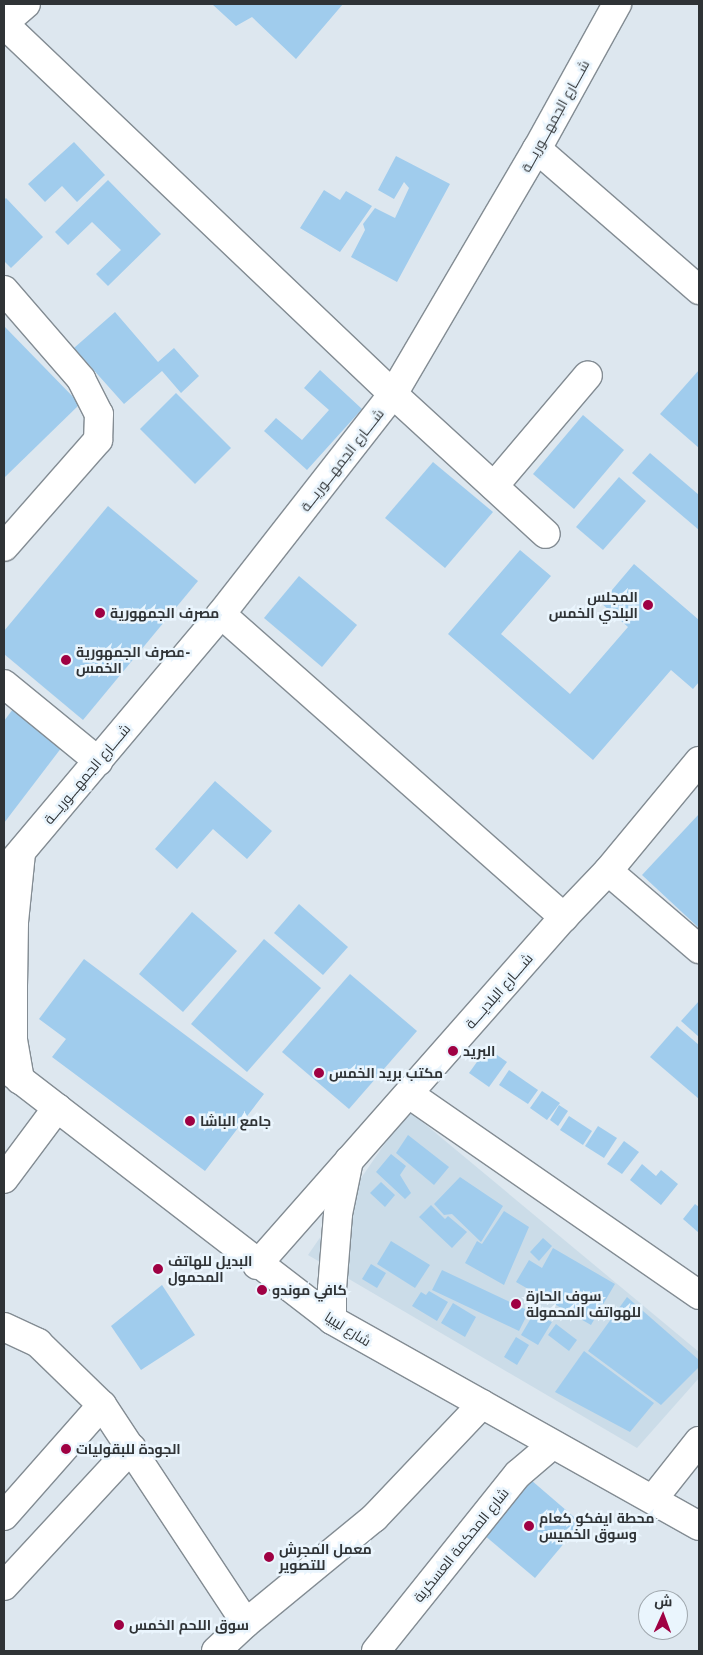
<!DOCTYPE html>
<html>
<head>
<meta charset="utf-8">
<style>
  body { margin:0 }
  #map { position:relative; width:703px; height:1655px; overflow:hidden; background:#dde7ef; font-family:Helvetica,Cairo,sans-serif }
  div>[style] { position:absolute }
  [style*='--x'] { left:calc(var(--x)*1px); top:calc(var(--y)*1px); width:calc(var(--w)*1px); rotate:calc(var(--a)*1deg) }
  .built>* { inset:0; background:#cbdce8 }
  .building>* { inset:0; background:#a0cced }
  .roads { filter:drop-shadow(1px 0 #838c93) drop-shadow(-1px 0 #838c93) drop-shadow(0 1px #838c93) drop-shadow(0 -1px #838c93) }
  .minor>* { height:28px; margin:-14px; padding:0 14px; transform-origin:14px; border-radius:14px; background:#fff }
  .dots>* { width:14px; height:14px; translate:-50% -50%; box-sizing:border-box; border:2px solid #eaf5fd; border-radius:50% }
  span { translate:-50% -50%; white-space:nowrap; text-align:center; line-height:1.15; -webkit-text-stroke:5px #eaf5fd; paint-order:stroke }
  .street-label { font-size:14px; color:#2f3336 }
  .poi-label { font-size:14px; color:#2f3336; font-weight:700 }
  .right { translate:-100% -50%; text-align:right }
  .left { translate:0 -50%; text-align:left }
  .frame { position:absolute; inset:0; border:5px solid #2f3336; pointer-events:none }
  .north { position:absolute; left:638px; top:1590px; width:50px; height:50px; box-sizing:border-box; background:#eaf5fd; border:1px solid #9fa7ad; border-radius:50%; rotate:2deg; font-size:14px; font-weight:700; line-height:20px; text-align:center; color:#2f3336 }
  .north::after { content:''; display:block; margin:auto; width:18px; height:22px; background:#9f0143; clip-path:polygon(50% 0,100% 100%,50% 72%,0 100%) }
</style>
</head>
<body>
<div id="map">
  <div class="built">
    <div style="clip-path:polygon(408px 1110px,699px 1352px,699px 1378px,637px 1448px,308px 1255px)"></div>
  </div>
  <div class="building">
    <div style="clip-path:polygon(212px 4px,343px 4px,296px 59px,252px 17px,236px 26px)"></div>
    <div style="clip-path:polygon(74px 142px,105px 175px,77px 202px,62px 186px,45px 202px,28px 184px)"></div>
    <div style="clip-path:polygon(396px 156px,450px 184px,397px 282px,351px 257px,365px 230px,363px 224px,375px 208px,395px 218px,409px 188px,404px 182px,394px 199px,378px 190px)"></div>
    <div style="clip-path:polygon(108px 180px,161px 234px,108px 286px,96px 274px,121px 250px,92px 222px,68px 245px,55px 232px)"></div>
    <div style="clip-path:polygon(324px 190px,340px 200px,346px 191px,372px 206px,340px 252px,300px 228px)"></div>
    <div style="clip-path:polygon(6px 198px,43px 237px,11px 268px,4px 261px,4px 200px)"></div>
    <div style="clip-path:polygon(115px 312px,158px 362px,174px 348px,199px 376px,181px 393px,162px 371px,124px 404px,74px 348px)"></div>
    <div style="clip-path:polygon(4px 326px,80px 404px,4px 478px)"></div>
    <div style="clip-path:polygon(320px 370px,362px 409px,307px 470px,264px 431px,276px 418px,302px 440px,329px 410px,304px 388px)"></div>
    <div style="clip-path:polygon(699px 370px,699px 448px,660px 414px)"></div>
    <div style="clip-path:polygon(176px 393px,231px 448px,195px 484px,140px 429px)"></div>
    <div style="clip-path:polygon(583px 415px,624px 450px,574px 509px,533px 474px)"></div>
    <div style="clip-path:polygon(650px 453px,699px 495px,699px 530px,632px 473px)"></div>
    <div style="clip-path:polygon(433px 462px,493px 512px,445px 568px,385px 518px)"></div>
    <div style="clip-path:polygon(619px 477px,646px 501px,603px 550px,576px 527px)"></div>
    <div style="clip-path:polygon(108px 506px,198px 581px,83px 720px,4px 654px,4px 631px)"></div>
    <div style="clip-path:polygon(520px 550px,551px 576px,501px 634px,570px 694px,628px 627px,601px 603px,634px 564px,699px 620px,699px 682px,693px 689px,671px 670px,593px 760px,448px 634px)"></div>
    <div style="clip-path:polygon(299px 576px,357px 625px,322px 667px,264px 618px)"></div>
    <div style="clip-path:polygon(16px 705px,65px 743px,4px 823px,4px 721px)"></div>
    <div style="clip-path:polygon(215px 781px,272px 831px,247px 859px,213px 829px,177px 869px,155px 849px)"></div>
    <div style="clip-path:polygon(699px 814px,699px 928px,642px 875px)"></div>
    <div style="clip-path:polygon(299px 904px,348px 947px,323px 975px,274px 933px)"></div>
    <div style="clip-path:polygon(192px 912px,237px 951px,183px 1012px,139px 974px)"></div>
    <div style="clip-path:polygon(264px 939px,321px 988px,247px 1072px,191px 1024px)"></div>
    <div style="clip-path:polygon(84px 959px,264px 1094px,205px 1171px,52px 1057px,66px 1039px,39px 1019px)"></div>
    <div style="clip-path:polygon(350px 974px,417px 1031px,349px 1109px,282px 1052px)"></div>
    <div style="clip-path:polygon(699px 1001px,699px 1037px,681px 1021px)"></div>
    <div style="clip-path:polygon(677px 1026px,699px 1045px,699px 1099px,650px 1057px)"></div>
    <div style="clip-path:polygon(487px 1048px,507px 1062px,489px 1087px,469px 1073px)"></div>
    <div style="clip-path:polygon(509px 1070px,538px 1090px,528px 1104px,499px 1085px)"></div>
    <div style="clip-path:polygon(542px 1091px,560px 1103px,547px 1120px,530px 1108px)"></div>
    <div style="clip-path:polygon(559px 1105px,568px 1111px,558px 1126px,550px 1120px)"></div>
    <div style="clip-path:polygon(569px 1116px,592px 1131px,583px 1145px,560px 1130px)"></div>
    <div style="clip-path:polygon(598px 1126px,617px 1138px,604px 1158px,585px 1146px)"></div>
    <div style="clip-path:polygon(408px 1135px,449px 1167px,434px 1185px,396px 1153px)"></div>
    <div style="clip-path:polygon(624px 1141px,639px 1152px,622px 1174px,607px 1164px)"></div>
    <div style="clip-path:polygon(391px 1154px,406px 1166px,400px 1175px,411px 1193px,405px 1199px,376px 1172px)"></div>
    <div style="clip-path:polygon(642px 1164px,656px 1176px,661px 1170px,678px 1184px,661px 1205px,630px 1180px)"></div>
    <div style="clip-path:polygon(460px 1177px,503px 1206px,481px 1242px,452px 1214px,444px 1215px,434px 1204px)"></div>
    <div style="clip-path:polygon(381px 1182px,395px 1195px,385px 1207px,370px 1193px)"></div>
    <div style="clip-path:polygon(695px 1204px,699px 1207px,699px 1233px,683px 1219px)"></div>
    <div style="clip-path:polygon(431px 1205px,445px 1219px,448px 1216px,467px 1232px,452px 1248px,419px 1217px)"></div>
    <div style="clip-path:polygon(504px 1211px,529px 1227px,504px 1285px,465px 1263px,477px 1241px,482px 1244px)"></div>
    <div style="clip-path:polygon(543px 1238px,552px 1246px,539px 1261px,530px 1252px)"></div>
    <div style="clip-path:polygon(391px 1241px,430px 1265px,415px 1288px,377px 1264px)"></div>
    <div style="clip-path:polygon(553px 1248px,615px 1284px,591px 1325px,516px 1282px,529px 1260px,542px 1268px)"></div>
    <div style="clip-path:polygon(371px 1264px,386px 1273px,377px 1288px,362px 1279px)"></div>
    <div style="clip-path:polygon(442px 1270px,529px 1311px,519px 1331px,432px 1290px)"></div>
    <div style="clip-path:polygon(162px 1285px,195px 1335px,141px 1370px,111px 1326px)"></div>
    <div style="clip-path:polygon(429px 1291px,448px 1302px,437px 1321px,412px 1306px,421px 1292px,426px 1295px)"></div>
    <div style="clip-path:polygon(627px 1297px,699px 1360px,699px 1367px,661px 1405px,588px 1351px)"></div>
    <div style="clip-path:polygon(453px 1303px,476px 1317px,465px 1337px,441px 1323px)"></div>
    <div style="clip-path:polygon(534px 1313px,552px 1322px,538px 1345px,521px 1335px)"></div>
    <div style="clip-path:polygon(556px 1324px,577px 1340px,569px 1351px,548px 1335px)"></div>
    <div style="clip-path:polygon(516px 1337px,529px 1345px,517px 1365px,504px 1357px)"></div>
    <div style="clip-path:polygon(584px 1351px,654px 1403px,630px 1432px,555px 1392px)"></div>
    <div style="clip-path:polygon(524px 1474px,581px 1523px,535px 1578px,477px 1529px)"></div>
  </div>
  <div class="roads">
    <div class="minor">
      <div style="--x:4;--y:23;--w:29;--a:-41"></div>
      <div style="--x:4;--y:24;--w:537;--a:43.57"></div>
      <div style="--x:393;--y:394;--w:207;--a:42.5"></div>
      <div style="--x:537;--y:149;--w:215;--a:41"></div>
      <div style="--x:4;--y:290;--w:118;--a:49.1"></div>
      <div style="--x:81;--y:379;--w:39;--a:63"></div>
      <div style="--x:99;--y:414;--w:26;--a:92"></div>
      <div style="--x:98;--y:440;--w:142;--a:131.3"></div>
      <div style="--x:494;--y:486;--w:145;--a:-49.7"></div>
      <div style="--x:221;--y:614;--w:458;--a:41.5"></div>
      <div style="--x:4;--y:684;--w:122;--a:39.3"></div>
      <div style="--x:608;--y:871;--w:120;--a:40.6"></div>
      <div style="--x:4;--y:872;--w:337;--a:-49.9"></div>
      <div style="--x:221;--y:614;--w:279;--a:-52"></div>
      <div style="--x:393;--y:394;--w:284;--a:-59.6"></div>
      <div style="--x:537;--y:149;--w:166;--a:-61.1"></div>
      <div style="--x:4;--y:1067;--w:414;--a:37.6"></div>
      <div style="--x:332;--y:1320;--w:421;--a:29.3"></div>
      <div style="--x:20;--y:1080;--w:41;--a:-99.9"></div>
      <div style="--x:13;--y:1040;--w:54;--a:-90"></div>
      <div style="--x:13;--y:986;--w:64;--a:-89.1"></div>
      <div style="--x:14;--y:922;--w:69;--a:-84.2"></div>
      <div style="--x:409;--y:1094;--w:353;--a:34.7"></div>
      <div style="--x:4;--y:1179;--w:89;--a:-53.3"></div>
      <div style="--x:257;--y:1265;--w:464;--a:-48.6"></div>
      <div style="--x:564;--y:917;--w:64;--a:-46.3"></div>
      <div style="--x:608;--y:871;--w:143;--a:-50.4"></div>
      <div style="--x:332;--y:1320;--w:31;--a:-90"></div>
      <div style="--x:332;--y:1289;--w:75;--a:-85.4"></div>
      <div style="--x:338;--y:1214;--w:55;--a:-78.5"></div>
      <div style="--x:4;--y:1327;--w:38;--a:25"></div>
      <div style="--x:38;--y:1343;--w:89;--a:44.1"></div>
      <div style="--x:102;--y:1405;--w:261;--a:56.6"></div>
      <div style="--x:653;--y:1499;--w:74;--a:-51.6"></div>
      <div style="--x:4;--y:1516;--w:148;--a:-48.6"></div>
      <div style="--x:4;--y:1586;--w:188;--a:-47.2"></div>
      <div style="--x:216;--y:1651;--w:41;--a:-43"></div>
      <div style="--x:246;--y:1623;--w:166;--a:-39.4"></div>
      <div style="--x:374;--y:1518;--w:157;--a:-46.5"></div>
      <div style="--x:376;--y:1651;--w:227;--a:-51.3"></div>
      <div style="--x:518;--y:1474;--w:45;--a:-40.5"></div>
    </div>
  </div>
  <div class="dots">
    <div style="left:648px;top:605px;background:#9f0143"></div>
    <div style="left:100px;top:613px;background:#9f0143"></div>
    <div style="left:66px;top:660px;background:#9f0143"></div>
    <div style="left:453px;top:1051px;background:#9f0143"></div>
    <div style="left:319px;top:1073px;background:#9f0143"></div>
    <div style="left:190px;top:1121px;background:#9f0143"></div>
    <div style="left:158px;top:1269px;background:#9f0143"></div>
    <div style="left:262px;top:1290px;background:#9f0143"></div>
    <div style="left:516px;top:1304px;background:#9f0143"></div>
    <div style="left:66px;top:1449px;background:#9f0143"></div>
    <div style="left:529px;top:1526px;background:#9f0143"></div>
    <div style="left:269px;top:1557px;background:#9f0143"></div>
    <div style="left:119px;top:1625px;background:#9f0143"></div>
  </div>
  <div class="street-label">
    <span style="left:555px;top:116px;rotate:-61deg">شــــارع الجمهـــوريـــة</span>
    <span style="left:342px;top:460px;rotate:-52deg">شــــارع الجمهـــوريـــة</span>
    <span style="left:87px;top:774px;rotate:-50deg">شــــارع الجمهـــوريـــة</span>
    <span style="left:499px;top:991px;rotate:-49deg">شــــارع البلديــــة</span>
    <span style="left:348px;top:1329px;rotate:32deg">شارع ليبيا</span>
    <span style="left:461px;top:1545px;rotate:-51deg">شارع المحكمة العسكرية</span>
  </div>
  <div class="poi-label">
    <span class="right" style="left:638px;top:605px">المجلس<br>البلدي الخمس</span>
    <span class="left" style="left:110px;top:613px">مصرف الجمهورية</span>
    <span class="left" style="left:76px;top:660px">مصرف الجمهورية-<br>الخمس</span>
    <span class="left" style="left:463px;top:1051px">البريد</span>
    <span class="left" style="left:329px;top:1073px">مكتب بريد الخمس</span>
    <span class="left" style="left:200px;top:1121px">جامع الباشا</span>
    <span class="left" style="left:168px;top:1269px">البديل للهاتف<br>المحمول</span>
    <span class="left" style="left:272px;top:1290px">كافي موندو</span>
    <span class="left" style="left:526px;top:1304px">سوف الحارة<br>للهواتف المحمولة</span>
    <span class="left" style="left:76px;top:1449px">الجودة للبقوليات</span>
    <span class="left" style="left:539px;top:1526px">محطة ايفكو كعام<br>وسوق الخميس</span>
    <span class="left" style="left:279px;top:1557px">معمل المجرش<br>للتصوير</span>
    <span class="left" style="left:129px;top:1625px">سوق اللحم الخمس</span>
  </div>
  <div class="frame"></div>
  <div class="north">ش</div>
</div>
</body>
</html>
